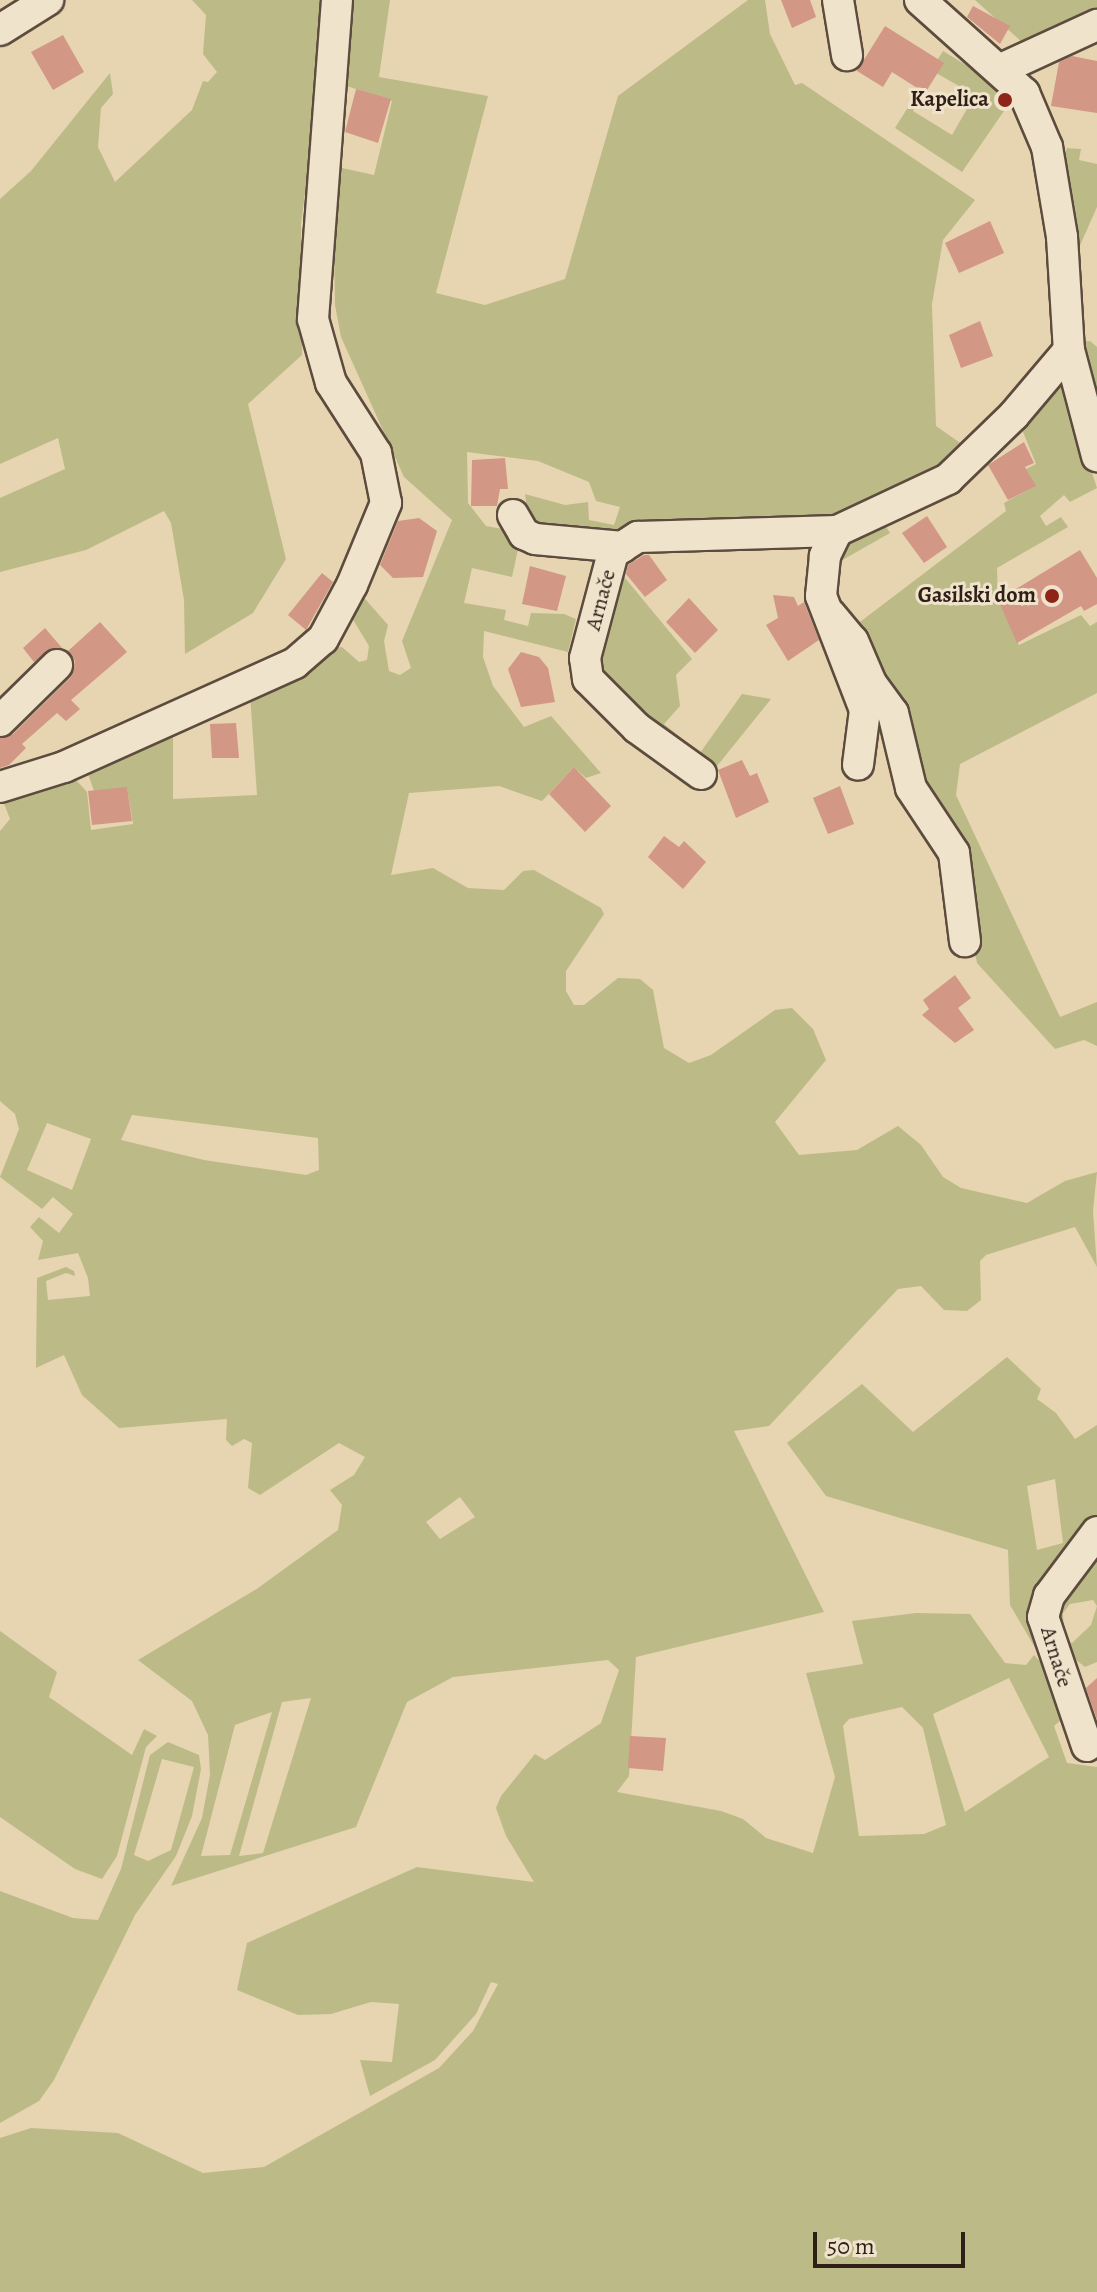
<!DOCTYPE html>
<html>
<head>
<meta charset="utf-8">
<style>
  body { margin:0 }
  #map { position:relative; width:1097px; height:2292px; overflow:hidden; background:#e7d4b1; font-family:Alegreya,serif }
  div>[style] { position:absolute }
  [style*='--x'] { left:calc(var(--x)*1px); top:calc(var(--y)*1px); width:calc(var(--w)*1px); rotate:calc(var(--a)*1deg) }
  .green>* { inset:0; background:#bcbb88 }
  .building>* { inset:0; background:#d29785 }
  .roads { filter:drop-shadow(2px 0 #5d4c3e) drop-shadow(-2px 0 #5d4c3e) drop-shadow(0 2px #5d4c3e) drop-shadow(0 -2px #5d4c3e) }
  .minor>* { height:30px; margin:-15px; padding:0 15px; transform-origin:15px; border-radius:15px; background:#efe3cc }
  .dots>* { width:22px; height:22px; translate:-50% -50%; box-sizing:border-box; border:4px solid #efe3cc; border-radius:50% }
  span { translate:-50% -50%; white-space:nowrap; text-align:center; line-height:1.15; -webkit-text-stroke:6px #efe3cc; paint-order:stroke }
  .poi-label { font-size:22px; color:#2f1f17; font-weight:700 }
  .right { translate:-100% -50%; text-align:right }
  .street-label { font-size:22px; color:#2f1f17 }
  .scale { position:absolute; left:813px; top:2232px; width:152px; height:36px; box-sizing:border-box; border:4px solid #2f1f17; border-top:0; padding-left:10px; font-size:24px; line-height:28px; white-space:nowrap; color:#2f1f17; -webkit-text-stroke:6px #efe3cc; paint-order:stroke }
</style>
</head>
<body>
<div id="map">
  <div class="green">
    <div style="clip-path:polygon(192px 0,330px 0,301px 224px,302px 355px,248px 404px,286px 559px,253px 613px,185px 654px,184px 600px,171px 523px,164px 511px,86px 550px,0 572px,0 498px,65px 469px,58px 438px,0 464px,0 199px,31px 171px,110px 73px,113px 94px,101px 108px,98px 147px,115px 182px,192px 110px,203px 81px,208px 82px,217px 72px,203px 54px,206px 15px)"></div>
    <div style="clip-path:polygon(evenodd,341px 0,390px 0,379px 77px,488px 96px,436px 293px,485px 305px,565px 279px,618px 96px,748px 0,765px 0,770px 34px,795px 85px,802px 83px,975px 200px,943px 240px,932px 304px,936px 426px,966px 447px,844px 523px,616px 536px,530px 532px,525px 494px,565px 505px,588px 502px,589px 520px,614px 525px,620px 507px,596px 501px,589px 482px,538px 461px,467px 452px,468px 503px,486px 526px,508px 530px,520px 540px,512px 577px,472px 568px,464px 603px,506px 610px,504px 620px,528px 626px,531px 613px,564px 614px,576px 619px,568px 652px,484px 631px,483px 657px,493px 686px,524px 727px,551px 716px,601px 773px,586px 778px,574px 767px,542px 801px,499px 786px,409px 793px,391px 875px,433px 868px,468px 888px,504px 890px,523px 871px,534px 870px,601px 908px,604px 914px,566px 971px,566px 991px,574px 1005px,584px 1005px,618px 978px,640px 979px,653px 990px,664px 1048px,689px 1063px,711px 1055px,775px 1010px,792px 1008px,813px 1029px,826px 1060px,775px 1122px,799px 1155px,857px 1150px,898px 1126px,921px 1145px,943px 1177px,961px 1188px,1027px 1203px,1065px 1181px,1097px 1172px,1093px 1211px,1097px 1267px,1075px 1227px,986px 1255px,980px 1261px,981px 1300px,967px 1311px,944px 1310px,921px 1286px,898px 1289px,769px 1426px,734px 1431px,824px 1612px,636px 1657px,629px 1776px,617px 1792px,721px 1811px,743px 1819px,766px 1838px,813px 1853px,835px 1777px,806px 1673px,863px 1664px,852px 1621px,916px 1613px,970px 1614px,1005px 1663px,1026px 1665px,1034px 1655px,1054px 1677px,1066px 1708px,1059px 1710px,1061px 1720px,1054px 1726px,1067px 1763px,1097px 1767px,1097px 2292px,0 2292px,0 2138px,31px 2128px,118px 2133px,203px 2173px,264px 2167px,439px 2068px,473px 2031px,498px 1984px,491px 1982px,476px 2014px,435px 2060px,370px 2096px,360px 2060px,392px 2062px,399px 2004px,371px 2002px,331px 2014px,298px 2015px,237px 1990px,247px 1943px,417px 1867px,534px 1882px,506px 1836px,496px 1808px,501px 1796px,535px 1754px,545px 1760px,601px 1723px,619px 1670px,608px 1660px,453px 1677px,407px 1702px,356px 1827px,171px 1886px,202px 1818px,210px 1775px,208px 1735px,192px 1701px,138px 1660px,258px 1588px,338px 1530px,342px 1505px,330px 1490px,354px 1475px,365px 1457px,339px 1443px,260px 1495px,248px 1488px,252px 1443px,244px 1439px,232px 1446px,226px 1440px,227px 1419px,119px 1428px,82px 1395px,64px 1355px,36px 1368px,37px 1278px,66px 1267px,74px 1271px,75px 1276px,66px 1273px,46px 1281px,48px 1300px,90px 1296px,88px 1278px,78px 1253px,38px 1260px,43px 1241px,30px 1227px,39px 1217px,59px 1233px,73px 1214px,53px 1197px,42px 1209px,0 1177px,19px 1129px,15px 1114px,0 1101px,0 831px,10px 819px,0 793px,67px 770px,87px 792px,91px 830px,133px 824px,127px 788px,94px 791px,86px 768px,173px 720px,173px 799px,257px 795px,250px 694px,324px 650px,342px 647px,359px 662px,367px 660px,369px 646px,352px 618px,359px 592px,388px 625px,384px 641px,389px 671px,400px 675px,411px 668px,402px 641px,452px 520px,404px 477px,341px 337px,335px 305px,333px 166px,374px 175px,392px 101px,335px 82px,341px 0,132px 1115px,318px 1138px,319px 1170px,306px 1175px,204px 1160px,121px 1140px,132px 1115px,341px 0,47px 1123px,91px 1139px,72px 1190px,27px 1170px,47px 1123px,341px 0,460px 1497px,475px 1517px,440px 1539px,426px 1522px,460px 1497px,341px 0,1009px 1678px,1049px 1757px,965px 1812px,933px 1714px,1009px 1678px,341px 0,311px 1698px,263px 1853px,239px 1856px,282px 1702px,311px 1698px,341px 0,902px 1707px,923px 1728px,946px 1825px,924px 1834px,859px 1836px,843px 1726px,849px 1719px,902px 1707px,341px 0,272px 1712px,230px 1855px,201px 1856px,235px 1725px,272px 1712px)"></div>
    <div style="clip-path:polygon(975px 0,1097px 0,1097px 19px,1032px 51px)"></div>
    <div style="clip-path:polygon(evenodd,943px 51px,1015px 95px,962px 172px,895px 128px,943px 51px,936px 73px,975px 95px,952px 135px,913px 111px,936px 73px)"></div>
    <div style="clip-path:polygon(1067px 148px,1081px 149px,1079px 160px,1097px 164px,1097px 207px,1074px 259px,1060px 166px)"></div>
    <div style="clip-path:polygon(1090px 341px,1097px 347px,1097px 392px,1084px 389px,1082px 342px)"></div>
    <div style="clip-path:polygon(1059px 371px,1097px 488px,1070px 502px,1064px 495px,1040px 516px,1046px 526px,1061px 517px,1068px 527px,997px 568px,998px 600px,1019px 645px,1081px 615px,1090px 626px,1097px 622px,1097px 693px,960px 764px,956px 795px,1060px 1017px,1097px 1002px,1097px 1046px,1084px 1040px,1055px 1049px,977px 963px,948px 830px,852px 628px,1006px 511px,1004px 503px,1035px 486px,1026px 469px,1036px 464px,1019px 422px)"></div>
    <div style="clip-path:polygon(882px 520px,890px 533px,830px 567px,844px 537px)"></div>
    <div style="clip-path:polygon(616px 567px,692px 659px,676px 675px,680px 706px,664px 724px,700px 753px,742px 694px,771px 699px,713px 771px,604px 693px,595px 660px)"></div>
    <div style="clip-path:polygon(evenodd,1007px 1357px,1041px 1389px,1037px 1399px,1056px 1413px,1075px 1439px,1097px 1425px,1097px 1525px,1070px 1563px,1046px 1654px,1040px 1656px,1010px 1605px,1008px 1550px,826px 1496px,787px 1443px,862px 1384px,913px 1432px,1007px 1357px,1055px 1479px,1063px 1543px,1037px 1550px,1027px 1486px,1055px 1479px)"></div>
    <div style="clip-path:polygon(evenodd,1097px 1543px,1097px 1662px,1085px 1667px,1058px 1646px,1051px 1629px,1062px 1585px,1097px 1543px,1093px 1600px,1097px 1606px,1091px 1625px,1072px 1643px,1064px 1640px,1063px 1613px,1070px 1604px,1093px 1600px)"></div>
    <div style="clip-path:polygon(0 1631px,57px 1672px,49px 1697px,132px 1755px,144px 1729px,157px 1736px,146px 1747px,117px 1856px,102px 1879px,75px 1869px,0 1817px)"></div>
    <div style="clip-path:polygon(evenodd,168px 1742px,199px 1755px,201px 1769px,192px 1816px,176px 1856px,135px 1915px,54px 2080px,39px 2101px,0 2123px,0 1891px,73px 1918px,98px 1920px,121px 1869px,150px 1755px,168px 1742px,162px 1759px,194px 1767px,171px 1850px,148px 1861px,134px 1855px,162px 1759px)"></div>
  </div>
  <div class="building">
    <div style="clip-path:polygon(781px 0,810px 0,816px 17px,792px 28px)"></div>
    <div style="clip-path:polygon(973px 6px,1010px 26px,1000px 44px,967px 17px)"></div>
    <div style="clip-path:polygon(885px 26px,944px 63px,925px 93px,892px 72px,883px 87px,857px 71px)"></div>
    <div style="clip-path:polygon(63px 35px,84px 72px,53px 90px,31px 52px)"></div>
    <div style="clip-path:polygon(1072px 56px,1097px 61px,1097px 113px,1051px 106px,1059px 62px)"></div>
    <div style="clip-path:polygon(356px 89px,391px 99px,378px 143px,345px 132px)"></div>
    <div style="clip-path:polygon(990px 221px,1004px 253px,959px 273px,945px 243px)"></div>
    <div style="clip-path:polygon(980px 321px,993px 356px,961px 368px,949px 335px)"></div>
    <div style="clip-path:polygon(1024px 442px,1034px 463px,1025px 467px,1036px 486px,1008px 500px,988px 465px)"></div>
    <div style="clip-path:polygon(505px 458px,508px 489px,500px 489px,497px 506px,471px 506px,472px 460px)"></div>
    <div style="clip-path:polygon(927px 516px,947px 547px,924px 563px,902px 533px)"></div>
    <div style="clip-path:polygon(419px 518px,437px 531px,423px 577px,393px 578px,380px 565px,398px 521px)"></div>
    <div style="clip-path:polygon(1080px 550px,1097px 578px,1097px 604px,1084px 611px,1081px 606px,1017px 643px,998px 600px)"></div>
    <div style="clip-path:polygon(644px 555px,649px 555px,667px 580px,645px 597px,626px 574px,628px 565px)"></div>
    <div style="clip-path:polygon(530px 566px,566px 576px,557px 611px,522px 604px)"></div>
    <div style="clip-path:polygon(322px 573px,333px 582px,306px 630px,288px 615px)"></div>
    <div style="clip-path:polygon(773px 595px,794px 597px,798px 606px,804px 602px,819px 640px,788px 661px,766px 625px,778px 618px)"></div>
    <div style="clip-path:polygon(689px 598px,718px 630px,695px 653px,666px 622px)"></div>
    <div style="clip-path:polygon(100px 622px,127px 652px,71px 700px,80px 709px,66px 721px,57px 713px,22px 744px,26px 748px,9px 765px,0 768px,0 738px,13px 734px,70px 678px,75px 661px,68px 651px)"></div>
    <div style="clip-path:polygon(45px 628px,62px 648px,52px 648px,34px 662px,23px 648px)"></div>
    <div style="clip-path:polygon(521px 652px,539px 657px,548px 668px,555px 702px,521px 707px,508px 669px)"></div>
    <div style="clip-path:polygon(236px 723px,239px 758px,212px 758px,210px 724px)"></div>
    <div style="clip-path:polygon(742px 760px,750px 776px,757px 773px,769px 802px,736px 818px,718px 770px)"></div>
    <div style="clip-path:polygon(574px 767px,611px 806px,585px 832px,549px 794px)"></div>
    <div style="clip-path:polygon(840px 786px,854px 824px,828px 834px,813px 798px)"></div>
    <div style="clip-path:polygon(127px 787px,132px 821px,92px 825px,88px 791px)"></div>
    <div style="clip-path:polygon(664px 836px,679px 847px,684px 841px,706px 862px,683px 889px,648px 857px)"></div>
    <div style="clip-path:polygon(955px 975px,971px 998px,958px 1008px,974px 1030px,955px 1043px,922px 1015px,929px 1009px,923px 1000px)"></div>
    <div style="clip-path:polygon(1097px 1678px,1097px 1720px,1086px 1688px)"></div>
    <div style="clip-path:polygon(630px 1736px,666px 1738px,663px 1771px,628px 1768px)"></div>
  </div>
  <div class="roads">
    <div class="minor">
      <div style="--x:838;--y:0;--w:56;--a:80.7"></div>
      <div style="--x:920;--y:0;--w:140;--a:41.8"></div>
      <div style="--x:1024;--y:93;--w:59;--a:66.9"></div>
      <div style="--x:1047;--y:147;--w:91;--a:80.5"></div>
      <div style="--x:1062;--y:237;--w:113;--a:86.5"></div>
      <div style="--x:1069;--y:350;--w:110;--a:75.2"></div>
      <div style="--x:0;--y:30;--w:57;--a:-32"></div>
      <div style="--x:999;--y:70;--w:108;--a:-24.7"></div>
      <div style="--x:513;--y:515;--w:22;--a:60"></div>
      <div style="--x:524;--y:534;--w:12;--a:24"></div>
      <div style="--x:535;--y:539;--w:88;--a:5.2"></div>
      <div style="--x:837;--y:531;--w:28;--a:116"></div>
      <div style="--x:825;--y:556;--w:40;--a:95.7"></div>
      <div style="--x:821;--y:596;--w:122;--a:68.9"></div>
      <div style="--x:865;--y:710;--w:55;--a:97.3"></div>
      <div style="--x:830;--y:614;--w:35;--a:50"></div>
      <div style="--x:853;--y:641;--w:46;--a:66.8"></div>
      <div style="--x:871;--y:683;--w:37;--a:54"></div>
      <div style="--x:893;--y:713;--w:77;--a:76.5"></div>
      <div style="--x:911;--y:788;--w:78;--a:56.5"></div>
      <div style="--x:954;--y:853;--w:89;--a:82.9"></div>
      <div style="--x:0;--y:721;--w:80;--a:-44.5"></div>
      <div style="--x:701;--y:774;--w:79;--a:-144.3"></div>
      <div style="--x:637;--y:728;--w:69;--a:-135"></div>
      <div style="--x:588;--y:679;--w:21;--a:-98"></div>
      <div style="--x:585;--y:658;--w:109;--a:-75.1"></div>
      <div style="--x:613;--y:553;--w:30;--a:-33"></div>
      <div style="--x:638;--y:537;--w:199;--a:-1.7"></div>
      <div style="--x:837;--y:531;--w:123;--a:-25.1"></div>
      <div style="--x:948;--y:479;--w:92;--a:-44.1"></div>
      <div style="--x:1014;--y:415;--w:85;--a:-49.8"></div>
      <div style="--x:0;--y:787;--w:67;--a:-17.4"></div>
      <div style="--x:64;--y:767;--w:253;--a:-24.2"></div>
      <div style="--x:295;--y:663;--w:37;--a:-41"></div>
      <div style="--x:323;--y:639;--w:61;--a:-61.8"></div>
      <div style="--x:352;--y:585;--w:89;--a:-67.5"></div>
      <div style="--x:386;--y:503;--w:51;--a:-101.3"></div>
      <div style="--x:376;--y:453;--w:83;--a:-122.7"></div>
      <div style="--x:331;--y:383;--w:66;--a:-105.7"></div>
      <div style="--x:313;--y:319;--w:320;--a:-85.7"></div>
      <div style="--x:1087;--y:1746;--w:136;--a:-108.8"></div>
      <div style="--x:1043;--y:1617;--w:22;--a:-74"></div>
      <div style="--x:1049;--y:1596;--w:80;--a:-53.1"></div>
    </div>
  </div>
  <div class="dots">
    <div style="left:1005px;top:100px;background:#8f2418"></div>
    <div style="left:1052px;top:596px;background:#8f2418"></div>
  </div>
  <div class="poi-label">
    <span class="right" style="left:989px;top:100px">Kapelica</span>
    <span class="right" style="left:1036px;top:596px">Gasilski dom</span>
  </div>
  <div class="street-label">
    <span style="left:601px;top:600px;rotate:-75deg">Arnače</span>
    <span style="left:1056px;top:1657px;rotate:73deg">Arnače</span>
  </div>
  <div class="scale">50 m</div>
</div>
</body>
</html>
